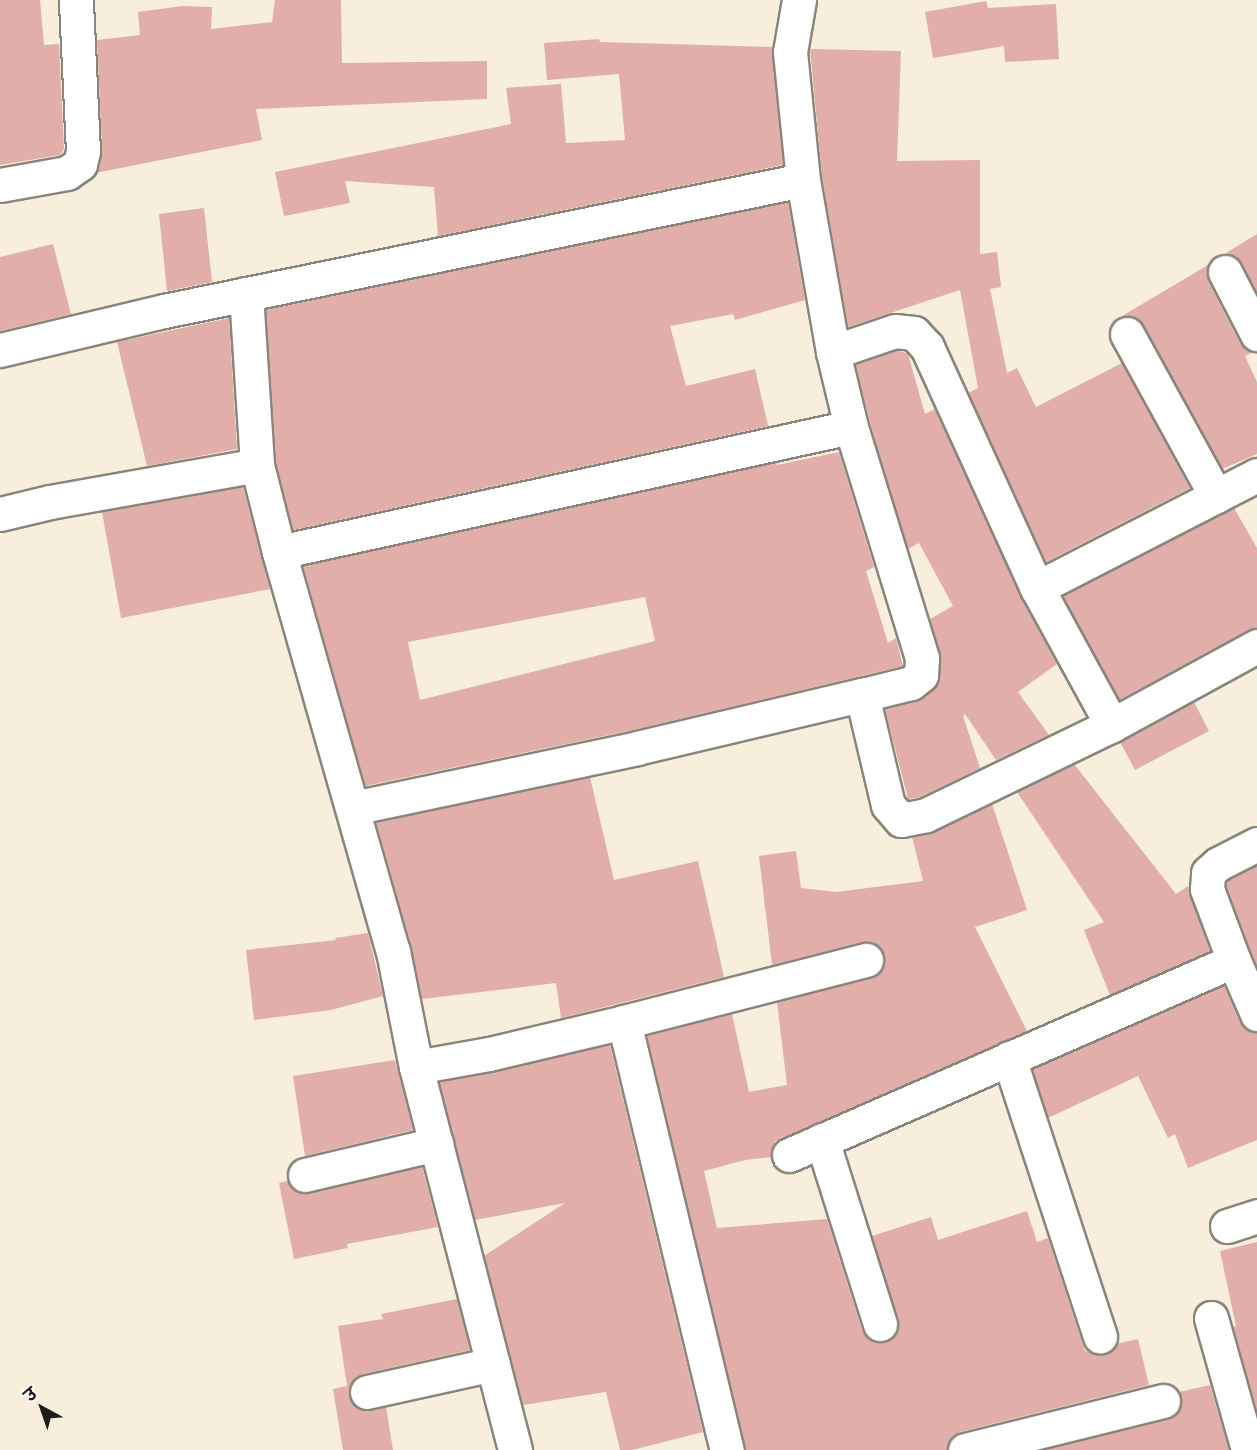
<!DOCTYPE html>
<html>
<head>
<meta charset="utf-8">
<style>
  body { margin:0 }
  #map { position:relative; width:1257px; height:1450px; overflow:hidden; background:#f7eedc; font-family:"Patrick Hand","Playpen Sans Deva",sans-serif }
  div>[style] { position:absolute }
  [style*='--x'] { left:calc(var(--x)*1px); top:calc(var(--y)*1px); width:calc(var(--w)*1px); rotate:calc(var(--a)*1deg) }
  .building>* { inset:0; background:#e2aea9 }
  .roads { filter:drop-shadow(2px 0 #8a857c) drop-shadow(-2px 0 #8a857c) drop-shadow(0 2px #8a857c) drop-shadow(0 -2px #8a857c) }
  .street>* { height:33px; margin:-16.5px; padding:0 16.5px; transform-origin:16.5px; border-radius:16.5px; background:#fff }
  span { translate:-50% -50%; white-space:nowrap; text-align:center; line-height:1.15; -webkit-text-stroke:5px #fdfcf7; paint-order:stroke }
  .north { position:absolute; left:12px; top:1378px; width:60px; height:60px; -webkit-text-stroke:4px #fdfcf7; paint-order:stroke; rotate:320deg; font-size:16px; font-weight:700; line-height:24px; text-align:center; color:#1c1c1c }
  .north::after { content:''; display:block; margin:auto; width:21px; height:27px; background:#1c1c1c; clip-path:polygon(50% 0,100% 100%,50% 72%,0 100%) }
</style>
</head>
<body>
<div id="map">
  <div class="building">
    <div style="clip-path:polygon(0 0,40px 0,44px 45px,59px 44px,64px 149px,60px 155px,0 165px)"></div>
    <div style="clip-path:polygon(275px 0,341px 0,342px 63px,487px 61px,487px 99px,256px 109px,262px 140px,95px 173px,102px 150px,97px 40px,140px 35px,138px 12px,183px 6px,212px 7px,211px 29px,272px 22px)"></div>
    <div style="clip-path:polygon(986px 1px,988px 8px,1056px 4px,1059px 59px,1005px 62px,1004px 46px,933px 58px,925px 12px)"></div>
    <div style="clip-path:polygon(599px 39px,600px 42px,772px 47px,783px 165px,438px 236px,434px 187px,345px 181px,350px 203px,284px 216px,275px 172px,511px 124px,506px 88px,561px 84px,566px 143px,625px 140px,619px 74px,547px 80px,544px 43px)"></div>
    <div style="clip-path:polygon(810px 49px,901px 51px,897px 161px,980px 160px,980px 254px,997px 252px,1001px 287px,990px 289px,1007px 373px,1017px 368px,1036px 407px,1122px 363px,1190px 488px,1046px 562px,968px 393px,978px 388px,960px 290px,848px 327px,822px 177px)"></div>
    <div style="clip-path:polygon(788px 202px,805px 300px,735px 320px,733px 314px,670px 326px,686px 386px,755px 369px,768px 426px,293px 530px,276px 462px,266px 310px)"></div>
    <div style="clip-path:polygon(204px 208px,212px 282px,167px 291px,159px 214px)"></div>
    <div style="clip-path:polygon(1257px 234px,1257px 293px,1241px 263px,1235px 256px,1226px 253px)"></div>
    <div style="clip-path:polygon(53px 244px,71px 314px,0 331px,0 257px)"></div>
    <div style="clip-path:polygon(1208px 265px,1208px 281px,1240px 343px,1253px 352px,1245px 356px,1257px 382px,1257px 454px,1222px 469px,1143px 325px,1136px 318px,1122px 316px)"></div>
    <div style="clip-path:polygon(229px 318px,237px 449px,147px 466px,117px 342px)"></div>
    <div style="clip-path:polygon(897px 350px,908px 354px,925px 414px,935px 409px,1020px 596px,1057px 664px,1018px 692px,1049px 735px,996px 760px,965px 714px,963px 716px,980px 768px,920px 797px,908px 799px,885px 709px,916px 701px,937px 684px,941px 659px,930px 619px,953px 606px,919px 543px,908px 549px,876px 444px,855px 364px)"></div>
    <div style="clip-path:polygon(evenodd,839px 452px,874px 567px,866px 571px,888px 643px,896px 638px,903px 666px,633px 730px,365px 786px,303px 566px,777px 462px,777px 465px,839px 452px,645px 597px,655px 641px,420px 700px,408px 642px,645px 597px)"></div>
    <div style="clip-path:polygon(243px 487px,270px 589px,121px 618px,102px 512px)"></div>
    <div style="clip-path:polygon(1234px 508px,1257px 548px,1257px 627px,1248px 630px,1119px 700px,1063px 596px)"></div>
    <div style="clip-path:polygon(1194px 702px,1209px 731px,1135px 770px,1120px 742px)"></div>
    <div style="clip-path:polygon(1074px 764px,1176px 894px,1188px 886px,1210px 951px,1110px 995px,1084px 930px,1104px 922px,1017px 792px)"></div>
    <div style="clip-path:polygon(590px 777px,614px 880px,698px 861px,724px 977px,561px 1018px,556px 983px,422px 999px,411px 946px,376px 822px)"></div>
    <div style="clip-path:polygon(992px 804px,1027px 910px,975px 927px,1027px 1031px,782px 1138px,775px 1141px,771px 1157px,745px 1160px,704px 1171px,717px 1228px,827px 1219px,862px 1330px,868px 1338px,875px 1342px,885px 1342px,894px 1336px,898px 1329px,898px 1319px,872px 1236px,931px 1217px,938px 1240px,1027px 1211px,1037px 1242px,1048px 1238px,1085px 1351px,1105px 1354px,1116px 1344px,1138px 1339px,1149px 1385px,960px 1432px,952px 1437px,947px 1450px,745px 1450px,647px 1036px,732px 1014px,749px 1092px,787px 1085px,777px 1002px,871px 978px,879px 973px,884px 964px,884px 956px,879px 947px,872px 942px,862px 942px,772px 965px,759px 856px,796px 851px,801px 888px,836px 892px,923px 881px,912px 837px,934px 832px)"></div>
    <div style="clip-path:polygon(1257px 865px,1257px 967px,1226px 886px,1229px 880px)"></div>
    <div style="clip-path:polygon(368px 933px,383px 996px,331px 1010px,254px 1020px,246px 950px,336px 940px,335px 938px)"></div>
    <div style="clip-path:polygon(1224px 986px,1240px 1022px,1246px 1029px,1257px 1032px,1257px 1140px,1188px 1168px,1175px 1134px,1168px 1138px,1138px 1076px,1048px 1118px,1032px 1069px)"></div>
    <div style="clip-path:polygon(610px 1045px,703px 1432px,632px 1450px,620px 1450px,606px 1392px,523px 1405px,484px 1256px,565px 1203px,475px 1220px,439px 1082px,493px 1072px)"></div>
    <div style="clip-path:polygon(395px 1060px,413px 1130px,305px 1156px,293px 1076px)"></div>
    <div style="clip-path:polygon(422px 1166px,438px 1227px,347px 1244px,348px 1248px,294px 1259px,279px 1183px,287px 1181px,299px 1193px,309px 1193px)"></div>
    <div style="clip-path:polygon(1257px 1242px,1257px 1413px,1233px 1327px,1236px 1326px,1220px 1251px)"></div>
    <div style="clip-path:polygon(457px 1299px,470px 1350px,363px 1374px,355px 1378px,349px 1387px,349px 1395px,353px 1404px,362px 1410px,386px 1407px,393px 1450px,343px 1450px,333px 1389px,347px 1386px,338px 1326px,383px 1319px,381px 1314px)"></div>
    <div style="clip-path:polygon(1210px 1385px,1229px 1450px,1043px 1450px,1168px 1419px,1176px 1415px,1181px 1407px,1179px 1392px)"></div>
  </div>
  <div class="roads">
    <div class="street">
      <div style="--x:799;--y:0;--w:53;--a:99.8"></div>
      <div style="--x:790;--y:52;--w:129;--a:84.2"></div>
      <div style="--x:803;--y:180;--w:175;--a:80.1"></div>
      <div style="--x:833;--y:352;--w:77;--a:76.5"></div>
      <div style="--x:851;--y:427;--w:242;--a:72.9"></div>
      <div style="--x:922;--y:658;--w:17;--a:93"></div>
      <div style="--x:921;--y:675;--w:13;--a:141"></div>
      <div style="--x:911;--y:683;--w:50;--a:166.2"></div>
      <div style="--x:862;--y:695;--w:113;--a:76.7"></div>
      <div style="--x:888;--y:805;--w:20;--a:49"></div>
      <div style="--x:901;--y:820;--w:25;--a:-11"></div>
      <div style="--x:926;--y:815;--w:207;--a:-25.8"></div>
      <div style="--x:1112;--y:725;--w:165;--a:-28.6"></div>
      <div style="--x:0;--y:185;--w:68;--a:-10.2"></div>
      <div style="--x:67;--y:173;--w:16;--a:-35"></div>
      <div style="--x:80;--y:164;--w:13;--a:-77"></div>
      <div style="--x:83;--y:151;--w:151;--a:-92.7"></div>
      <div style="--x:1225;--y:272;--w:70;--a:62.7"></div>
      <div style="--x:246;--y:294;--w:171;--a:86.3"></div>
      <div style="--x:1127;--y:334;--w:185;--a:61.2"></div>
      <div style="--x:0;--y:350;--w:169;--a:-13.4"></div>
      <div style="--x:164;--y:311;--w:652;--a:-11.59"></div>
      <div style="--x:833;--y:352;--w:65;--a:-18.7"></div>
      <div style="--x:895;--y:331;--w:19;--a:6"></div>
      <div style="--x:914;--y:333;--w:19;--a:47"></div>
      <div style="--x:927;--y:347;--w:265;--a:65.5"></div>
      <div style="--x:1037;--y:588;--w:156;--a:61.3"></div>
      <div style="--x:0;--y:514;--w:51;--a:-13.5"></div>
      <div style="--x:50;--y:502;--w:210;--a:-10.1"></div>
      <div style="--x:257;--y:465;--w:90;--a:75.8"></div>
      <div style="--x:279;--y:552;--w:415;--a:74.1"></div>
      <div style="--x:393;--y:951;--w:118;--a:78.8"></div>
      <div style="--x:416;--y:1067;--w:74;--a:-10.1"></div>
      <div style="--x:489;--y:1054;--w:139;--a:-13.3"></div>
      <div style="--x:624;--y:1022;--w:440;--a:76.5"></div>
      <div style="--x:279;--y:552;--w:585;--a:-12.33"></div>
      <div style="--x:1037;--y:588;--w:247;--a:-27.2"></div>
      <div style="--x:353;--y:808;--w:290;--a:-11.9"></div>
      <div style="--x:637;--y:748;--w:231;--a:-13.3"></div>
      <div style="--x:1234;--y:961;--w:58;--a:66.5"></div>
      <div style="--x:624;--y:1022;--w:250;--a:-14.4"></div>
      <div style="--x:1009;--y:1058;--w:293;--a:71.9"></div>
      <div style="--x:416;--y:1067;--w:396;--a:75.5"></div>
      <div style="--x:822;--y:1140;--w:193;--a:72.5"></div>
      <div style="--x:789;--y:1155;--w:485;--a:-23.6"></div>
      <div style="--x:1234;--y:961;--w:77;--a:-110.6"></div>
      <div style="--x:1207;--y:889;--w:16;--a:-86"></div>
      <div style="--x:1208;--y:873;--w:13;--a:-42"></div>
      <div style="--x:1218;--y:864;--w:44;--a:-27.1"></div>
      <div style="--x:305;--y:1175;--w:135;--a:-13.3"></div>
      <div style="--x:1227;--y:1226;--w:32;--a:-18"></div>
      <div style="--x:1211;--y:1318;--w:137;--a:74.3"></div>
      <div style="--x:367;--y:1392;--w:129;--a:-12.5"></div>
      <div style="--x:965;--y:1450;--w:204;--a:-13.9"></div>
    </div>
  </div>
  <div class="north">उ</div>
</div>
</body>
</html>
